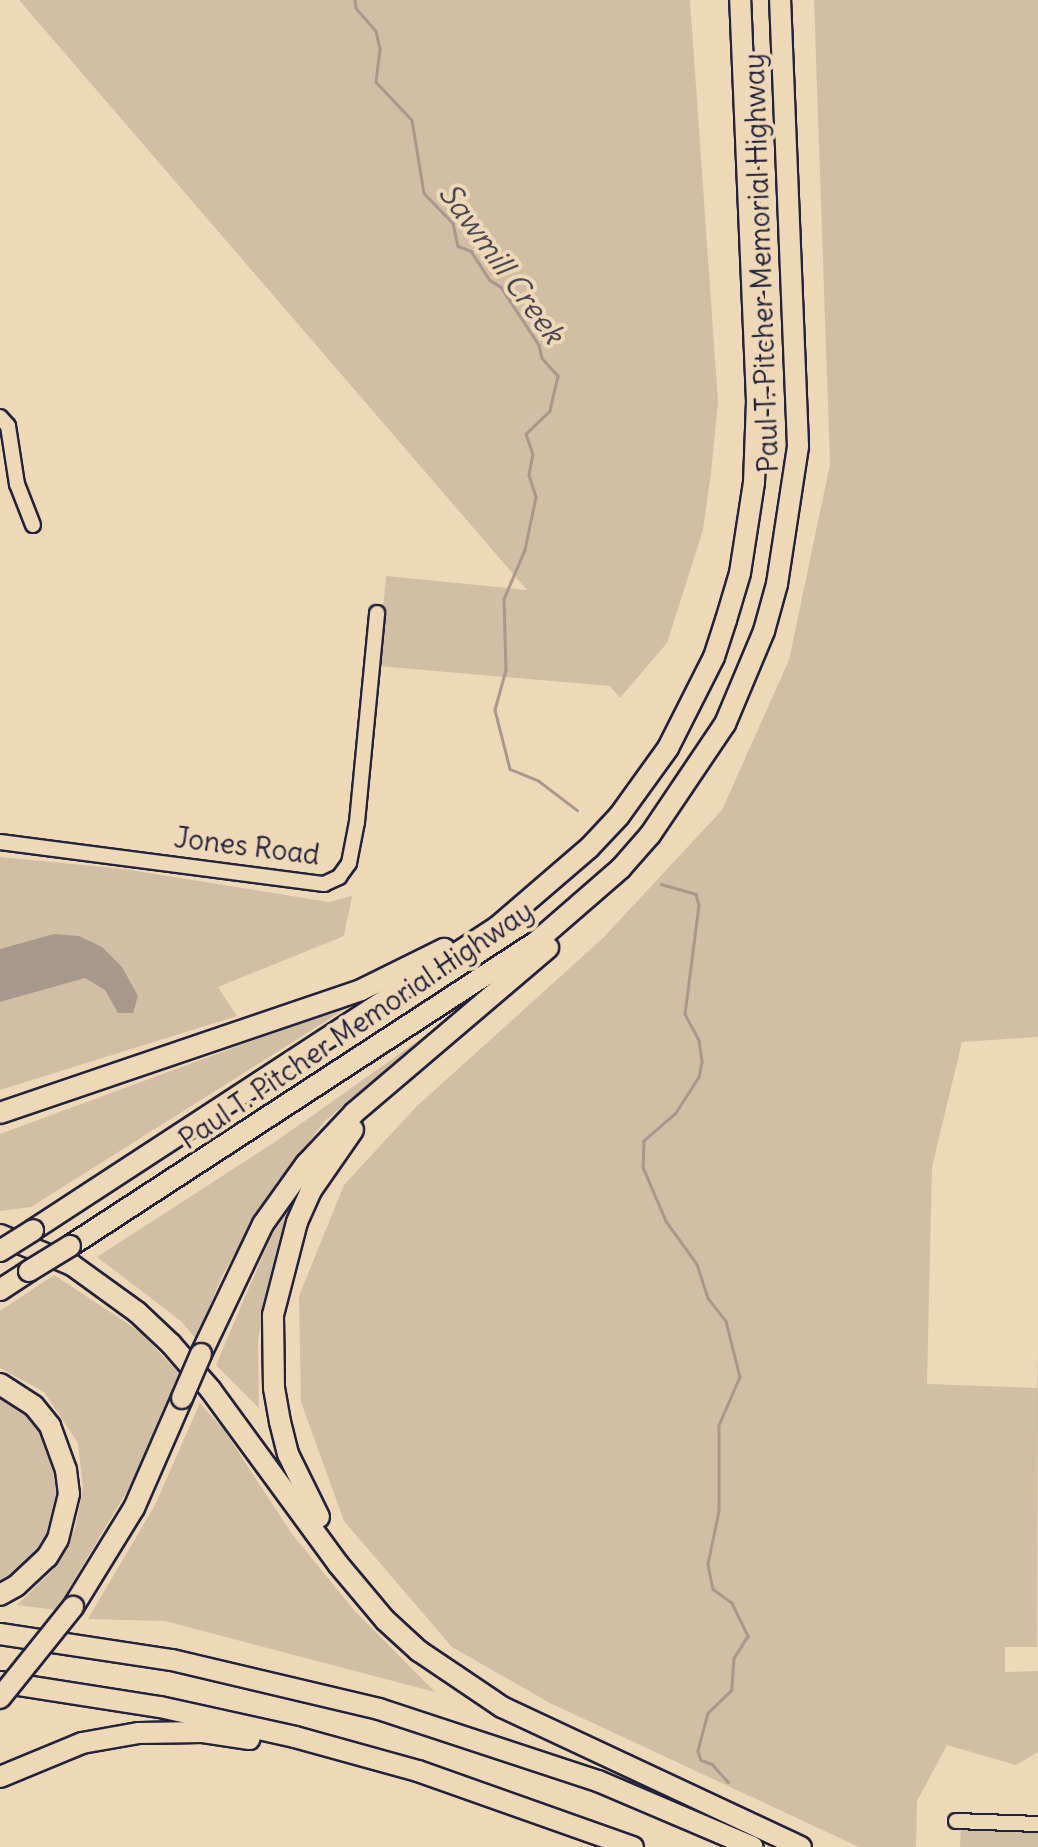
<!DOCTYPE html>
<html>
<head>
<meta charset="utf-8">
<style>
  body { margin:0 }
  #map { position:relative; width:1038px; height:1847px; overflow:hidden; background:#efd8b7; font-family:Delius,sans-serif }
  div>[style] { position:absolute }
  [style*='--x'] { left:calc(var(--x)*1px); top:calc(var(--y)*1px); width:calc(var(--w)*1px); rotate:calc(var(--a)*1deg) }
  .green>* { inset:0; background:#d1bea5 }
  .water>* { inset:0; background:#a9998d }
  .stream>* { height:2.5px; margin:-1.25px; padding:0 1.25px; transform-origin:1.25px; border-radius:1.25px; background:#a9998d }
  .roads { filter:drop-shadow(2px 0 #22223b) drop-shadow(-2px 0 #22223b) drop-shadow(0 2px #22223b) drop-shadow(0 -2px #22223b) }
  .minor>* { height:14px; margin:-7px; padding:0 7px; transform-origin:7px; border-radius:7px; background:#efd8b7 }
  .highway>* { height:20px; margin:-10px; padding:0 10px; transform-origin:10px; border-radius:10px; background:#efd8b7 }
  .bridges { filter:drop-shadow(2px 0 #22223b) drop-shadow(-2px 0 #22223b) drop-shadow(0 2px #22223b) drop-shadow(0 -2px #22223b) }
  .highway-bridge>* { height:20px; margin:-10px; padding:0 10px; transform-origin:10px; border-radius:10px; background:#efd8b7 }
  span { translate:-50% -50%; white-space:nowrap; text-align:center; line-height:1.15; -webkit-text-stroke:8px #efd8b7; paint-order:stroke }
  .street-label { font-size:28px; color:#22223b }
  .water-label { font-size:30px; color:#4a4654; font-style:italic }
</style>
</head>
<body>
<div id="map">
  <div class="green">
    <div style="clip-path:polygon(19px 0,690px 0,718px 402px,711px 473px,703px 530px,667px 643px,620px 698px,610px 686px,378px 666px,386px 576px,527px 590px)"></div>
    <div style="clip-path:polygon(814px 0,1038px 0,1038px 1037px,962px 1042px,932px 1167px,927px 1384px,1037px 1388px,1038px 1352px,1037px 1647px,1005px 1647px,1005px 1672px,1038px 1671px,1038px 1752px,1016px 1765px,947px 1745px,917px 1801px,916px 1847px,859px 1847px,550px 1703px,452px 1647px,344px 1521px,301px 1402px,299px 1296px,344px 1185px,416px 1107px,603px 938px,722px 810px,789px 660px,830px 464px)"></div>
    <div style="clip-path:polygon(0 857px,124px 869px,329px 902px,352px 896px,344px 936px,218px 987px,237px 1016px,0 1090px)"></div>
    <div style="clip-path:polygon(355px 1003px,31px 1207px,0 1211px,0 1134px)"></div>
    <div style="clip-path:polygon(422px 1038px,325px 1121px,277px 1183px,222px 1276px,196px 1339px,181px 1321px,97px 1257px,275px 1142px)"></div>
    <div style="clip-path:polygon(300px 1195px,281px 1239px,258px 1338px,259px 1408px,216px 1365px,272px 1234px)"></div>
    <div style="clip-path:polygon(54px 1275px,139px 1331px,180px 1374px,138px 1473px,56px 1610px,17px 1605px,53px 1570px,75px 1529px,83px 1488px,78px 1443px,44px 1392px,0 1368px,0 1311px)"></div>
    <div style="clip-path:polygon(0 1397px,22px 1408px,48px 1440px,57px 1462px,58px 1507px,45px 1547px,0 1587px)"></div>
    <div style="clip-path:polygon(200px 1403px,224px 1430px,292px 1534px,354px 1610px,435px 1692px,165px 1621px,88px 1619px,155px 1505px)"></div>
    <div style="clip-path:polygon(961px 1828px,1038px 1830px,1038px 1847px,960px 1847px)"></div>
  </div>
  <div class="water">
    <div style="clip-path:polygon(54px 934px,79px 936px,102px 947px,122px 967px,138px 996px,133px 1013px,118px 1013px,105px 990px,85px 978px,0 1002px,0 949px)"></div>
  </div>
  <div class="stream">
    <div style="--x:355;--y:0;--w:8;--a:83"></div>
    <div style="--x:356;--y:8;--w:30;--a:49"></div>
    <div style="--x:376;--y:31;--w:18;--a:77"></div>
    <div style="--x:380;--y:49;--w:33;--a:97"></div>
    <div style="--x:376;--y:82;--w:52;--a:46.5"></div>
    <div style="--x:412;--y:120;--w:74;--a:80.7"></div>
    <div style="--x:424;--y:193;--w:42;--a:46"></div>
    <div style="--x:453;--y:223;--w:24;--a:78"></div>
    <div style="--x:458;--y:246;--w:14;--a:21"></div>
    <div style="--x:471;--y:251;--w:35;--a:57"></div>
    <div style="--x:490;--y:280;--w:13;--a:32"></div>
    <div style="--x:501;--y:287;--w:69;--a:56.8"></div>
    <div style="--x:539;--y:345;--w:13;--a:77"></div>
    <div style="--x:542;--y:358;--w:24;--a:48"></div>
    <div style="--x:558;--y:376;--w:36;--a:103"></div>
    <div style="--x:550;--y:411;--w:33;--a:136"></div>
    <div style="--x:526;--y:434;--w:21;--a:71"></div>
    <div style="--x:533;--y:454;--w:21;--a:101"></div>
    <div style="--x:529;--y:475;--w:23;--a:72"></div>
    <div style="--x:536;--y:497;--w:54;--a:101.7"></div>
    <div style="--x:525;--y:550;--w:53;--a:113.2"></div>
    <div style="--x:504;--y:599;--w:71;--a:88.4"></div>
    <div style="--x:506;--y:670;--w:41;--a:105.4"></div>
    <div style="--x:495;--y:710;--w:61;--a:75.7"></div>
    <div style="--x:510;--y:769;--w:31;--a:22"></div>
    <div style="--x:539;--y:781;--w:48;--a:37.3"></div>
    <div style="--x:661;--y:884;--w:36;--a:16"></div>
    <div style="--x:696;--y:894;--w:11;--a:75"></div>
    <div style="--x:699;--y:905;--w:110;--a:97.3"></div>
    <div style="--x:685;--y:1014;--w:30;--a:62"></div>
    <div style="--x:699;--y:1040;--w:22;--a:82"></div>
    <div style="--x:702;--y:1062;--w:15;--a:101"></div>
    <div style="--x:699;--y:1077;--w:43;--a:122.6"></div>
    <div style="--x:676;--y:1113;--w:43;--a:138.8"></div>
    <div style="--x:644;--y:1141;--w:26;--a:92"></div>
    <div style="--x:643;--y:1167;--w:59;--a:66.9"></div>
    <div style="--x:666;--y:1221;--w:53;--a:54.2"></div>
    <div style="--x:697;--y:1264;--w:36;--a:72"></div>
    <div style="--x:708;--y:1298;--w:29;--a:52"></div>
    <div style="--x:726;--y:1321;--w:58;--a:76"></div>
    <div style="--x:740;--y:1377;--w:52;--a:113.6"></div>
    <div style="--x:719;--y:1425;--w:86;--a:90"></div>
    <div style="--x:719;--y:1511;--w:54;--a:101.7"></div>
    <div style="--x:708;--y:1564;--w:25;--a:79"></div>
    <div style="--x:713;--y:1589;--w:24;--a:36"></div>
    <div style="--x:732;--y:1603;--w:37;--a:64"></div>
    <div style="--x:748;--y:1636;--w:26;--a:122"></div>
    <div style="--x:734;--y:1658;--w:32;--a:94"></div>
    <div style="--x:732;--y:1690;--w:33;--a:136"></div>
    <div style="--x:708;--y:1713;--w:39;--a:105"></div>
    <div style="--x:698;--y:1751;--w:9;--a:72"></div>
    <div style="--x:701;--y:1760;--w:12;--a:20"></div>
    <div style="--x:712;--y:1764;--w:24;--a:48"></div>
  </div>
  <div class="roads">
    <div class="minor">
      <div style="--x:0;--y:417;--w:12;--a:48"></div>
      <div style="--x:8;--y:426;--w:59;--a:81.2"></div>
      <div style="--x:17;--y:484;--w:44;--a:68.7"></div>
      <div style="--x:0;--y:842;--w:327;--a:7.4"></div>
      <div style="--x:324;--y:884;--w:17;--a:-25"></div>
      <div style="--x:339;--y:877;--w:17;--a:-54"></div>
      <div style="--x:349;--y:863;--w:42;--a:-79"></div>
      <div style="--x:357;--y:822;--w:210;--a:-84.5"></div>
      <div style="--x:956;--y:1821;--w:82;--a:2.1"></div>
    </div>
    <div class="highway">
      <div style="--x:0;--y:1113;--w:381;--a:-18.8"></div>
      <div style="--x:361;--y:990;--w:93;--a:-26.3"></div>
      <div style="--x:33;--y:1230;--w:554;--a:-33.15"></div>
      <div style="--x:497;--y:927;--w:121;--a:-40.7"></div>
      <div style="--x:589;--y:848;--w:44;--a:-46.8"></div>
      <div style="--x:619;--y:816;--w:84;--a:-54.2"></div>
      <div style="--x:668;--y:748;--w:102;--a:-63.2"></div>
      <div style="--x:714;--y:657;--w:39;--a:-72"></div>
      <div style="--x:726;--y:620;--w:49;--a:-73.4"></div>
      <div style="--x:740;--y:573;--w:91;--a:-81.2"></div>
      <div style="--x:754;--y:483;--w:82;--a:-87.9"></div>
      <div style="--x:757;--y:401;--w:401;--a:-92.4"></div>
      <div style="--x:0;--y:1235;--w:78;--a:22.6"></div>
      <div style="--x:72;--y:1265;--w:80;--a:35.9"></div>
      <div style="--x:137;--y:1312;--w:47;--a:43.3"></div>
      <div style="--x:171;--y:1344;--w:60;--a:49.1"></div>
      <div style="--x:210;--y:1389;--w:217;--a:53.8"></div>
      <div style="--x:338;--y:1564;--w:73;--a:50"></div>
      <div style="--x:385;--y:1620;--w:46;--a:42.4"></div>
      <div style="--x:419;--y:1651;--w:100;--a:34"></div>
      <div style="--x:502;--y:1707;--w:330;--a:25.1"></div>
      <div style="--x:70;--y:1246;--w:556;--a:-33.12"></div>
      <div style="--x:536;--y:942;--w:113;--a:-41"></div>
      <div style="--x:621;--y:868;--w:44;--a:-48.7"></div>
      <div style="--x:650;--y:835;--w:134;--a:-56"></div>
      <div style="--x:725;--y:724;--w:101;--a:-67.2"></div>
      <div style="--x:764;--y:631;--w:49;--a:-74.5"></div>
      <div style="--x:777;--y:584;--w:140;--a:-81.3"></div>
      <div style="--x:798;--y:446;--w:446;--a:-92.3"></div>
      <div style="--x:0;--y:1290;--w:35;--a:-33"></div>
      <div style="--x:201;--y:1354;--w:144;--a:-64.5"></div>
      <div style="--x:263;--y:1224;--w:74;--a:-54.4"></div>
      <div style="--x:306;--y:1164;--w:70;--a:-46.7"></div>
      <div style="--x:354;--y:1113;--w:255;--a:-40.4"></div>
      <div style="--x:0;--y:1384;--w:40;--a:32.9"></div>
      <div style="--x:34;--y:1406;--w:26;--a:51"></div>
      <div style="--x:50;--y:1426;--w:47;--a:70"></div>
      <div style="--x:66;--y:1470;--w:24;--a:83"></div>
      <div style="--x:69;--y:1494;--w:46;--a:103.7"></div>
      <div style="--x:58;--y:1539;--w:21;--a:121"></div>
      <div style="--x:47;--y:1557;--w:42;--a:136.9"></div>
      <div style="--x:16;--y:1586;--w:18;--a:151"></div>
      <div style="--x:319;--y:1517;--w:70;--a:-116.2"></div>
      <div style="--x:288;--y:1454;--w:33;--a:-104"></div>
      <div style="--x:280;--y:1422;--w:35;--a:-100"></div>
      <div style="--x:274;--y:1388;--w:73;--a:-90.8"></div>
      <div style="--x:273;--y:1315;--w:96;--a:-75.5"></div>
      <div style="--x:297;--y:1222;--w:36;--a:-66"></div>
      <div style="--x:312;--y:1189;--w:72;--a:-55.2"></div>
      <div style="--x:73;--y:1607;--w:116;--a:-58.4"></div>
      <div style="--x:134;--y:1508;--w:120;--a:-66.4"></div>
      <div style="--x:0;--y:1634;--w:174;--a:8.6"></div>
      <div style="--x:172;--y:1660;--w:213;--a:13.3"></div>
      <div style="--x:379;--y:1709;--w:231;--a:18.2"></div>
      <div style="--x:598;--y:1781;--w:168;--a:23.1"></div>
      <div style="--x:0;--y:1682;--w:162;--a:8.9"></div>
      <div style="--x:160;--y:1707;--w:138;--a:12.5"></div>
      <div style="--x:295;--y:1737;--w:128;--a:15.5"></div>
      <div style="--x:418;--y:1771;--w:228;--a:19.5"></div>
      <div style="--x:0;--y:1777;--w:89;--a:-22.5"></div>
      <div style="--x:82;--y:1743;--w:58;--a:-10"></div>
      <div style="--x:139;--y:1733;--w:64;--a:-0.9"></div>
      <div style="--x:203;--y:1732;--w:47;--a:8.7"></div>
    </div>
  </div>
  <div class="bridges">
    <div class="highway-bridge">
      <div style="--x:0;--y:1251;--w:39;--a:-32"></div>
      <div style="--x:29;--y:1271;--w:48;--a:-31.4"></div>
      <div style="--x:182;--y:1398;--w:48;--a:-66.6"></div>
      <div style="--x:0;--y:1698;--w:117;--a:-51.3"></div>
    </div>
  </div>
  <div class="street-label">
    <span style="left:761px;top:263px;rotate:-92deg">Paul T. Pitcher Memorial Highway</span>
    <span style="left:247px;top:846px;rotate:7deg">Jones Road</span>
    <span style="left:356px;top:1025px;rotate:-34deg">Paul T. Pitcher Memorial Highway</span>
  </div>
  <div class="water-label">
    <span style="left:502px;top:263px;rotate:54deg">Sawmill Creek</span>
  </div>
</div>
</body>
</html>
